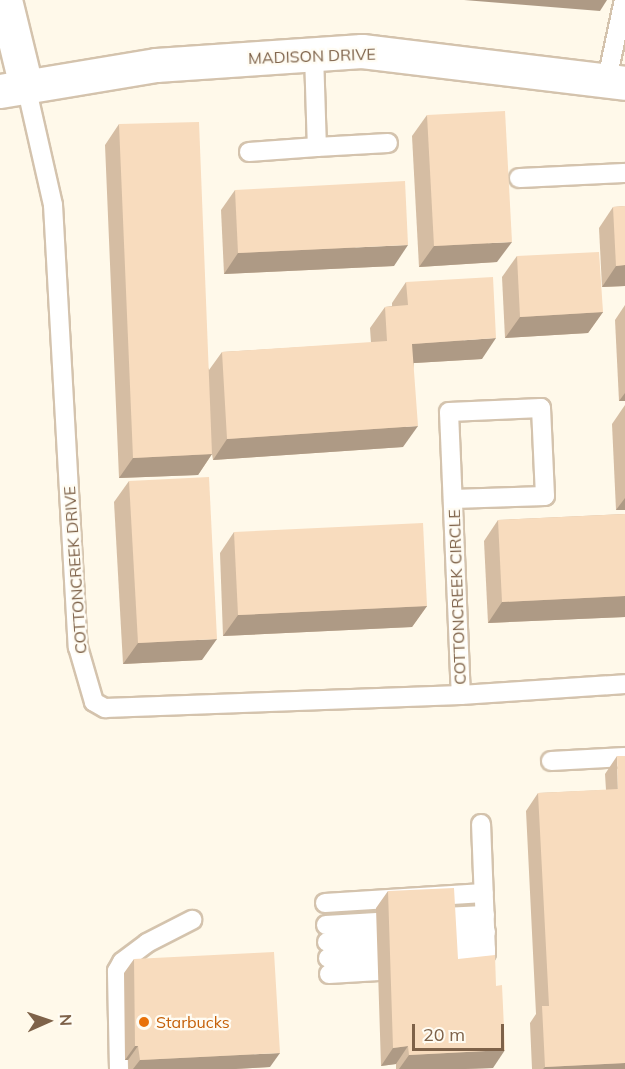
<!DOCTYPE html>
<html>
<head>
<meta charset="utf-8">
<style>
  body { margin:0 }
  #map { position:relative; width:625px; height:1069px; overflow:hidden; background:#fff9ea; font-family:Mulish,sans-serif }
  div>[style] { position:absolute }
  [style*='--x'] { left:calc(var(--x)*1px); top:calc(var(--y)*1px); width:calc(var(--w)*1px); rotate:calc(var(--a)*1deg) }
  .roads { filter:drop-shadow(2px 0 #d4c3ad) drop-shadow(-2px 0 #d4c3ad) drop-shadow(0 2px #d4c3ad) drop-shadow(0 -2px #d4c3ad) }
  .service>* { height:18px; margin:-9px; padding:0 9px; transform-origin:9px; border-radius:9px; background:#fff }
  .minor>* { height:33px; margin:-16.5px; padding:0 16.5px; transform-origin:16.5px; border-radius:16.5px; background:#fff }
  .tertiary>* { height:33px; margin:-16.5px; padding:0 16.5px; transform-origin:16.5px; border-radius:16.5px; background:#fff }
  .wall>* { inset:0; background:#d5bda3 }
  .shaded-wall>* { inset:0; background:#ae9a85 }
  .building>* { inset:0; background:#f8dcbe }
  .dots>* { width:16px; height:16px; translate:-50% -50%; box-sizing:border-box; border:3px solid #fffcf3; border-radius:50% }
  span { translate:-50% -50%; white-space:nowrap; text-align:center; line-height:1.15; -webkit-text-stroke:4.5px #fffcf3; paint-order:stroke }
  .street-label { font-size:16px; color:#7e6249 }
  .food-label { font-size:16px; color:#c56008 }
  .left { translate:0 -50%; text-align:left }
  .north { position:absolute; left:18px; top:991px; width:60px; height:60px; -webkit-text-stroke:4px #fffcf3; paint-order:stroke; rotate:87deg; font-size:16px; font-weight:700; line-height:24px; text-align:center; color:#7e6249 }
  .north::after { content:''; display:block; margin:auto; width:21px; height:27px; background:#7e6249; clip-path:polygon(50% 0,100% 100%,50% 72%,0 100%) }
  .scale { position:absolute; left:412px; top:1024px; width:92px; height:27px; box-sizing:border-box; border:3px solid #7e6249; border-top:0; padding-left:8px; font-size:18px; line-height:21px; white-space:nowrap; color:#7e6249; -webkit-text-stroke:4px #fffcf3; paint-order:stroke }
</style>
</head>
<body>
<div id="map">
  <div class="roads">
    <div class="service">
      <div style="--x:314;--y:54;--w:93;--a:88.2"></div>
      <div style="--x:317;--y:147;--w:71;--a:-3.2"></div>
      <div style="--x:607;--y:79;--w:81;--a:-77.9"></div>
      <div style="--x:26;--y:86;--w:122;--a:77.2"></div>
      <div style="--x:53;--y:205;--w:443;--a:86.8"></div>
      <div style="--x:78;--y:647;--w:57;--a:73.8"></div>
      <div style="--x:94;--y:702;--w:13;--a:29"></div>
      <div style="--x:105;--y:708;--w:356;--a:-2.1"></div>
      <div style="--x:461;--y:695;--w:164;--a:-3.8"></div>
      <div style="--x:249;--y:152;--w:68;--a:-4.2"></div>
      <div style="--x:519;--y:178;--w:106;--a:-2.7"></div>
      <div style="--x:453;--y:499;--w:92;--a:-1.9"></div>
      <div style="--x:545;--y:496;--w:88;--a:-92.6"></div>
      <div style="--x:541;--y:408;--w:92;--a:177.5"></div>
      <div style="--x:449;--y:412;--w:283;--a:87.6"></div>
      <div style="--x:551;--y:761;--w:74;--a:-3.1"></div>
      <div style="--x:325;--y:903;--w:159;--a:-3.6"></div>
      <div style="--x:443;--y:917;--w:42;--a:-2.7"></div>
      <div style="--x:326;--y:925;--w:51;--a:-3.4"></div>
      <div style="--x:444;--y:934;--w:42;--a:-2.7"></div>
      <div style="--x:327;--y:942;--w:50;--a:-4.6"></div>
      <div style="--x:445;--y:951;--w:41;--a:-2.8"></div>
      <div style="--x:328;--y:958;--w:50;--a:-4.6"></div>
      <div style="--x:466;--y:966;--w:13;--a:-9"></div>
      <div style="--x:479;--y:964;--w:13;--a:-58"></div>
      <div style="--x:486;--y:953;--w:129;--a:-92.2"></div>
      <div style="--x:329;--y:974;--w:50;--a:-3.4"></div>
      <div style="--x:119;--y:1069;--w:98;--a:-91.2"></div>
      <div style="--x:117;--y:971;--w:10;--a:-61"></div>
      <div style="--x:122;--y:962;--w:31;--a:-37"></div>
      <div style="--x:147;--y:943;--w:51;--a:-27.1"></div>
    </div>
    <div class="minor">
      <div style="--x:5;--y:0;--w:89;--a:76.3"></div>
    </div>
    <div class="tertiary">
      <div style="--x:0;--y:91;--w:158;--a:-9.5"></div>
      <div style="--x:156;--y:65;--w:206;--a:-3.9"></div>
      <div style="--x:362;--y:51;--w:265;--a:6.9"></div>
    </div>
  </div>
  <div class="wall">
    <div style="clip-path:polygon(427px 115px,497px 262px,419px 267px,412px 136px)"></div>
    <div style="clip-path:polygon(119px 124px,209px 370px,222px 352px,371px 343px,370px 328px,385px 307px,392px 306px,392px 303px,406px 282px,482px 359px,414px 363px,403px 447px,213px 460px,212px 454px,198px 475px,119px 478px,105px 145px)"></div>
    <div style="clip-path:polygon(235px 190px,394px 266px,224px 274px,221px 210px)"></div>
    <div style="clip-path:polygon(625px 206px,625px 286px,602px 287px,599px 228px,613px 207px)"></div>
    <div style="clip-path:polygon(517px 256px,603px 312px,588px 333px,505px 338px,502px 277px)"></div>
    <div style="clip-path:polygon(625px 305px,625px 401px,619px 401px,615px 320px)"></div>
    <div style="clip-path:polygon(625px 405px,625px 510px,616px 510px,612px 424px)"></div>
    <div style="clip-path:polygon(129px 481px,202px 660px,123px 664px,114px 502px)"></div>
    <div style="clip-path:polygon(625px 514px,625px 617px,488px 623px,484px 541px,498px 520px)"></div>
    <div style="clip-path:polygon(234px 532px,427px 606px,412px 627px,223px 636px,220px 553px)"></div>
    <div style="clip-path:polygon(617px 756px,625px 1069px,532px 1069px,530px 1023px,536px 1014px,526px 811px,538px 793px,606px 790px,605px 774px)"></div>
    <div style="clip-path:polygon(388px 891px,458px 959px,493px 1068px,465px 1069px,396px 1069px,396px 1064px,381px 1066px,376px 908px)"></div>
    <div style="clip-path:polygon(134px 959px,270px 1067px,235px 1069px,129px 1069px,128px 1060px,125px 1060px,124px 973px)"></div>
  </div>
  <div class="shaded-wall">
    <div style="clip-path:polygon(464px 0,607px 0,600px 11px)"></div>
    <div style="clip-path:polygon(512px 242px,497px 262px,419px 267px,434px 246px)"></div>
    <div style="clip-path:polygon(408px 245px,394px 266px,224px 274px,238px 253px)"></div>
    <div style="clip-path:polygon(625px 265px,625px 286px,602px 287px,616px 266px)"></div>
    <div style="clip-path:polygon(603px 312px,588px 333px,505px 338px,520px 317px)"></div>
    <div style="clip-path:polygon(496px 338px,482px 359px,398px 364px,412px 344px)"></div>
    <div style="clip-path:polygon(625px 393px,625px 401px,619px 401px)"></div>
    <div style="clip-path:polygon(418px 426px,403px 447px,213px 460px,227px 439px)"></div>
    <div style="clip-path:polygon(212px 454px,198px 475px,119px 478px,133px 458px)"></div>
    <div style="clip-path:polygon(625px 498px,625px 510px,616px 510px)"></div>
    <div style="clip-path:polygon(625px 596px,625px 617px,488px 623px,502px 602px)"></div>
    <div style="clip-path:polygon(427px 606px,412px 627px,223px 636px,238px 615px)"></div>
    <div style="clip-path:polygon(217px 639px,202px 660px,123px 664px,138px 643px)"></div>
    <div style="clip-path:polygon(135px 1046px,138px 1046px,128px 1060px,125px 1060px)"></div>
    <div style="clip-path:polygon(408px 1046px,396px 1064px,381px 1066px,393px 1048px)"></div>
    <div style="clip-path:polygon(505px 1050px,493px 1068px,465px 1069px,399px 1069px,409px 1055px)"></div>
    <div style="clip-path:polygon(280px 1053px,270px 1067px,235px 1069px,133px 1069px,140px 1060px)"></div>
    <div style="clip-path:polygon(625px 1063px,625px 1069px,543px 1069px,545px 1067px)"></div>
  </div>
  <div class="building">
    <div style="clip-path:polygon(505px 111px,512px 242px,434px 246px,427px 115px)"></div>
    <div style="clip-path:polygon(199px 122px,212px 454px,133px 458px,119px 124px)"></div>
    <div style="clip-path:polygon(405px 181px,408px 245px,238px 253px,235px 190px)"></div>
    <div style="clip-path:polygon(625px 206px,625px 265px,616px 266px,613px 207px)"></div>
    <div style="clip-path:polygon(599px 252px,603px 312px,520px 317px,517px 256px)"></div>
    <div style="clip-path:polygon(493px 277px,496px 338px,412px 344px,418px 426px,227px 439px,222px 352px,387px 341px,385px 307px,408px 305px,406px 282px)"></div>
    <div style="clip-path:polygon(209px 477px,217px 639px,138px 643px,129px 481px)"></div>
    <div style="clip-path:polygon(625px 514px,625px 596px,502px 602px,498px 520px)"></div>
    <div style="clip-path:polygon(423px 523px,427px 606px,238px 615px,234px 532px)"></div>
    <div style="clip-path:polygon(617px 756px,625px 756px,625px 1063px,545px 1067px,542px 1006px,549px 1006px,538px 793px,618px 789px)"></div>
    <div style="clip-path:polygon(454px 888px,458px 959px,495px 955px,496px 986px,502px 985px,505px 1050px,409px 1055px,408px 1046px,393px 1048px,388px 891px)"></div>
    <div style="clip-path:polygon(274px 952px,280px 1053px,140px 1060px,138px 1046px,135px 1046px,134px 959px)"></div>
  </div>
  <div class="dots">
    <div style="left:144px;top:1022px;background:#e8710a"></div>
  </div>
  <div class="street-label">
    <span style="left:312px;top:56px;rotate:-2deg">MADISON DRIVE</span>
    <span style="left:75px;top:570px;rotate:-94deg">COTTONCREEK DRIVE</span>
    <span style="left:457px;top:597px;rotate:-92deg">COTTONCREEK CIRCLE</span>
  </div>
  <div class="food-label">
    <span class="left" style="left:156px;top:1022px">Starbucks</span>
  </div>
  <div class="north">N</div>
  <div class="scale">20 m</div>
</div>
</body>
</html>
